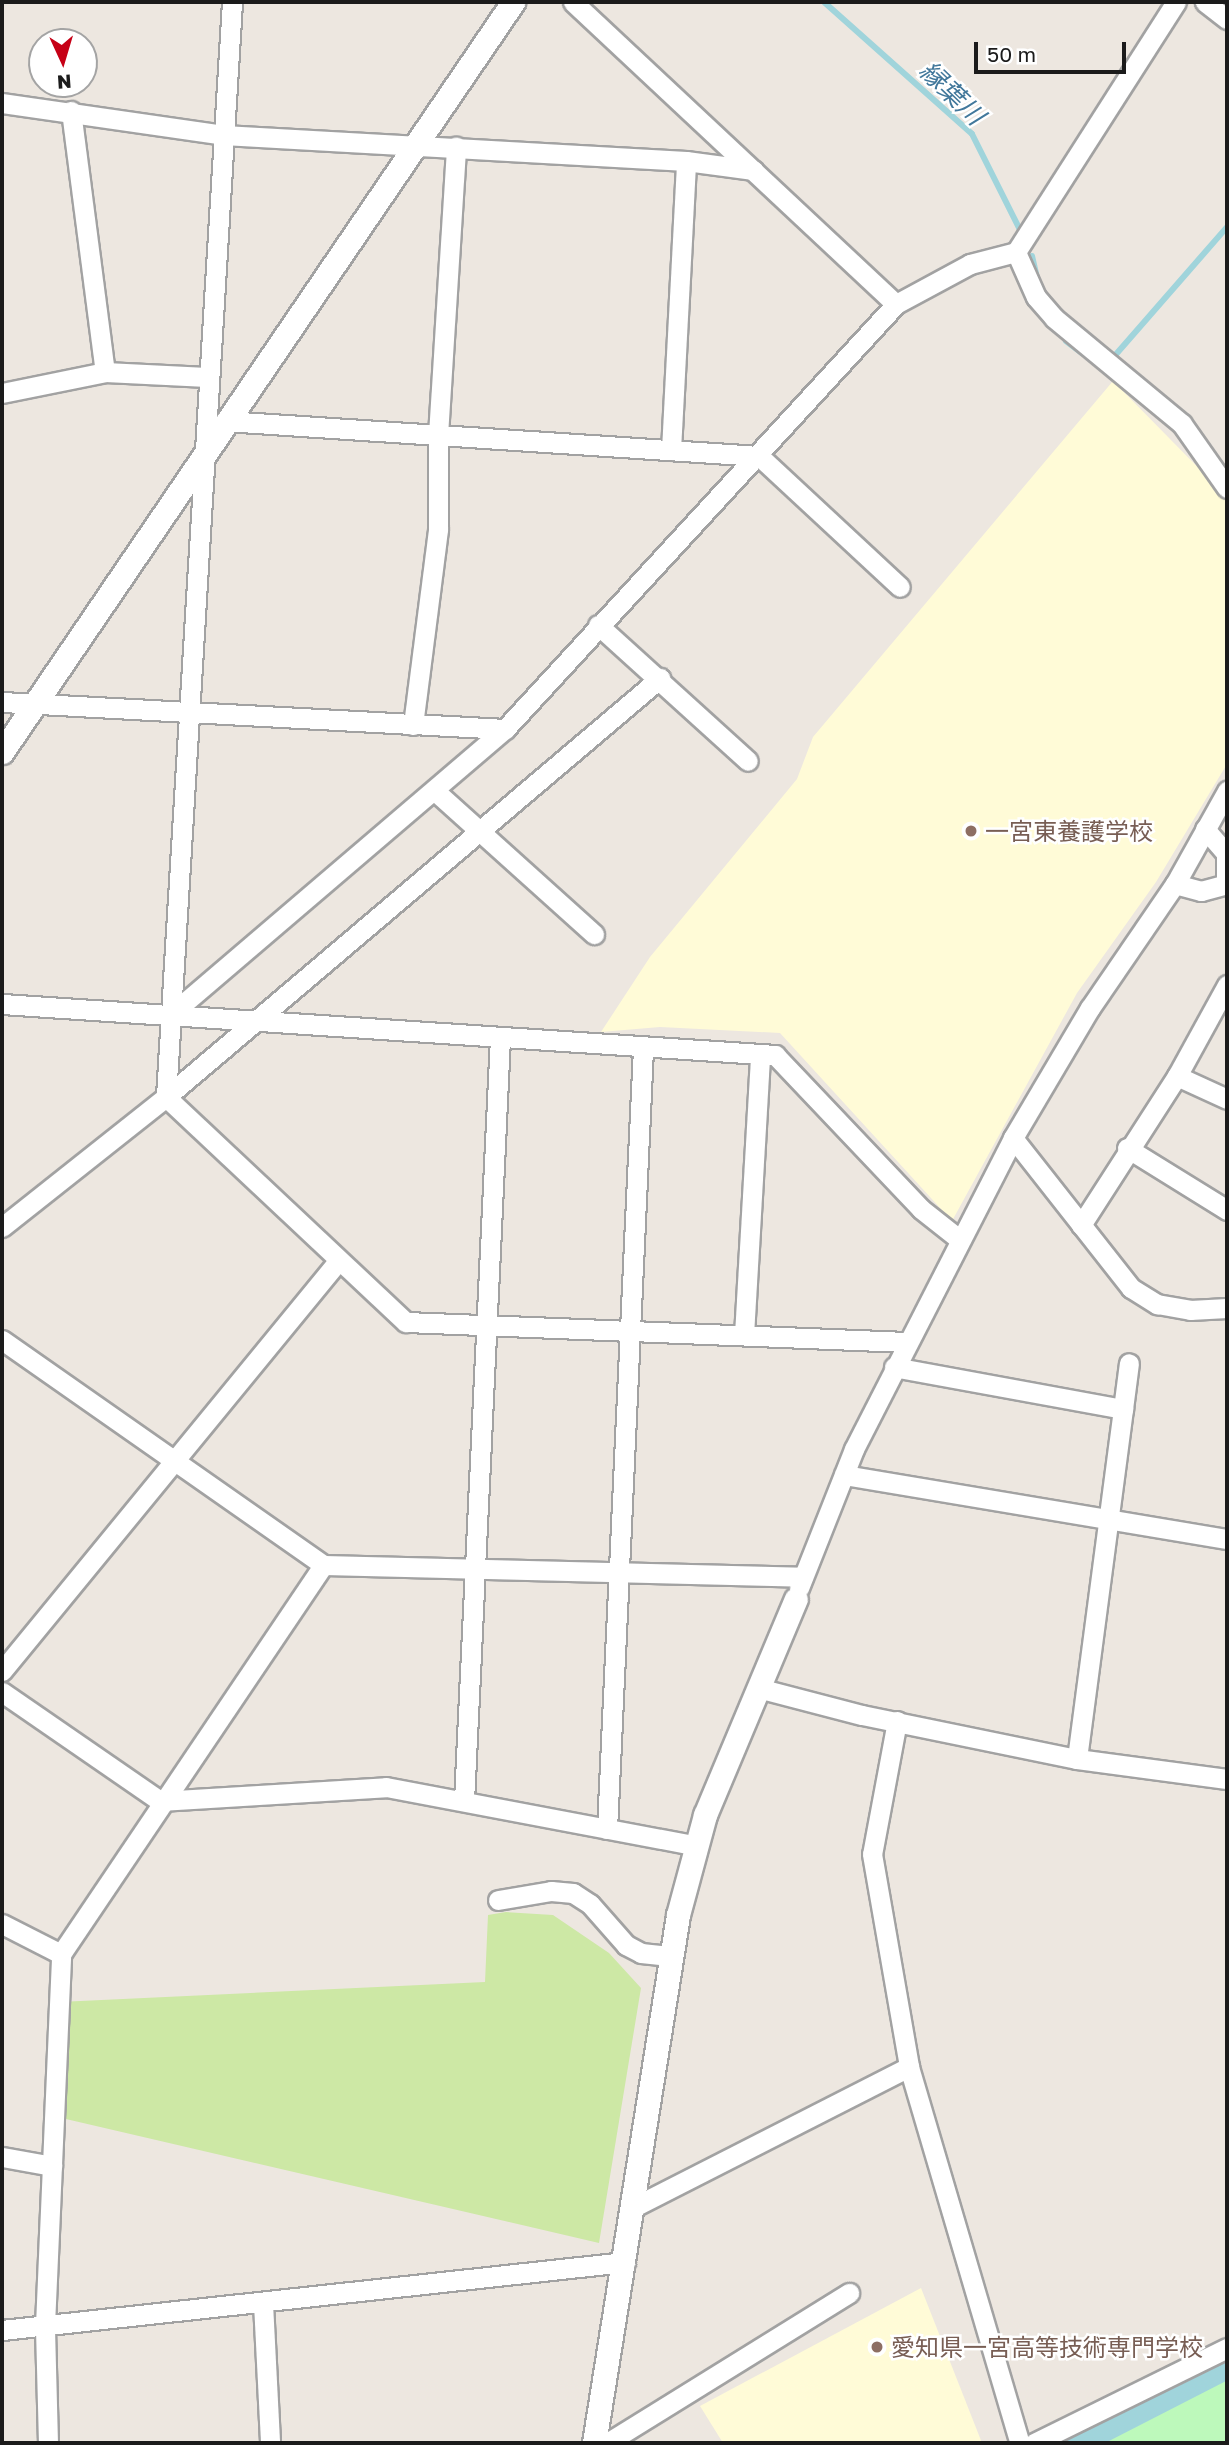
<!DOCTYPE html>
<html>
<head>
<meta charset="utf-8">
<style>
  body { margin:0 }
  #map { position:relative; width:1229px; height:2445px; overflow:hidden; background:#ede7e0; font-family:"Golos Text","Noto Sans JP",sans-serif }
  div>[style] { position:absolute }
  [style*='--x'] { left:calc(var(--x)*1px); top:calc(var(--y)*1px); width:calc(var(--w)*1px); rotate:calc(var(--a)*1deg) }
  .education>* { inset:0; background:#fffbd7 }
  .grass>* { inset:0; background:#cde8a5 }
  .park>* { inset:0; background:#bdf9bb }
  .stream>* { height:6px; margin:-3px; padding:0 3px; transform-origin:3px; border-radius:3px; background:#a0d4db }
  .river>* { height:37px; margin:-18.5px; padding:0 18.5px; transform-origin:18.5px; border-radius:18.5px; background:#a0d4db }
  .roads { filter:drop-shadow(2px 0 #a2a2a2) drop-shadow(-2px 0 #a2a2a2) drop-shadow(0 2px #a2a2a2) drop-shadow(0 -2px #a2a2a2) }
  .minor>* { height:19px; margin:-9.5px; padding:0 9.5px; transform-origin:9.5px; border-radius:9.5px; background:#fff }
  .tertiary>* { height:23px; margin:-11.5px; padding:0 11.5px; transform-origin:11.5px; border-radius:11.5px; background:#fff }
  .dots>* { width:19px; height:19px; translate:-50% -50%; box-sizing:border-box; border:4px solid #fff; border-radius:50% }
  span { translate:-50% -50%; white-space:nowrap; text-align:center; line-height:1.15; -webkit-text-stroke:5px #fff; paint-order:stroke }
  .education-label { font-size:24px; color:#785e54 }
  .left { translate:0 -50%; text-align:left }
  .water-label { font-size:26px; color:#42789b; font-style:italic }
  .frame { position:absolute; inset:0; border:4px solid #1b1b1b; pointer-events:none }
  .north { position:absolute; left:28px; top:28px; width:70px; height:70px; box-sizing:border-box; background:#fff; border:2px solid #a4a4a4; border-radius:50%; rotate:176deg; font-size:19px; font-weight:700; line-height:28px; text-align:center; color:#1b1b1b }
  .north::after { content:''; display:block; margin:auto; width:24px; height:32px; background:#c60016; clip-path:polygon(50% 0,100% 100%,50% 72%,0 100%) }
  .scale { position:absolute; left:974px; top:42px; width:152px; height:32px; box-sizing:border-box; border:4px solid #1b1b1b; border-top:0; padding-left:9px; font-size:21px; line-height:24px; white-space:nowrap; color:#1b1b1b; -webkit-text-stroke:5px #fff; paint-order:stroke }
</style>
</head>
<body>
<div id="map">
  <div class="education">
    <div style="clip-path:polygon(1113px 381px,1227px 497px,1227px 764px,1156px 882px,1077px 993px,952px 1221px,780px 1033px,660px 1027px,601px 1032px,650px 957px,797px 779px,813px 737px)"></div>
    <div style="clip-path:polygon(921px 2288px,982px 2443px,723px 2443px,700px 2406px)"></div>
  </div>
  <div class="grass">
    <div style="clip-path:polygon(506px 1912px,553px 1915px,609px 1953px,641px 1988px,599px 2243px,53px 2116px,50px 2106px,68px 2057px,59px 2002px,485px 1982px,488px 1915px)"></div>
  </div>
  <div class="park">
    <div style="clip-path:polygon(1227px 2362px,1227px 2443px,1071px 2443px,1190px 2379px)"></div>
  </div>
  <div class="stream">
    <div style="--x:824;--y:2;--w:198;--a:41.7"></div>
    <div style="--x:972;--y:134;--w:112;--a:63.4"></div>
    <div style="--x:1032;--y:256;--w:26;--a:77"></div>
    <div style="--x:1066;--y:341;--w:20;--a:37"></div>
    <div style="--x:1111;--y:360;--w:176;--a:-48.9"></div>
  </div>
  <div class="river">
    <div style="--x:1063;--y:2443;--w:184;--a:-27.1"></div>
  </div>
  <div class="roads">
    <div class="minor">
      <div style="--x:232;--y:2;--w:1097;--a:93.45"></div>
      <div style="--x:166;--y:1097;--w:329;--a:43.2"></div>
      <div style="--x:406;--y:1322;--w:500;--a:2.29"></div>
      <div style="--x:573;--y:2;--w:442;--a:43.1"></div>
      <div style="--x:1205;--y:2;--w:28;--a:38"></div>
      <div style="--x:2;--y:103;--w:223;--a:8.2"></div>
      <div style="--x:223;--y:135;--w:464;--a:3.2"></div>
      <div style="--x:686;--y:161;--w:68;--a:7.7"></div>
      <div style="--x:71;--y:111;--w:263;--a:82.6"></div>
      <div style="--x:1016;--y:252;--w:49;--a:66"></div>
      <div style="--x:1036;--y:297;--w:28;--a:49"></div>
      <div style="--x:1054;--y:318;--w:166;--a:39.6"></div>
      <div style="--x:1182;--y:424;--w:78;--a:54.9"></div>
      <div style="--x:2;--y:393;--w:105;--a:-11.5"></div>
      <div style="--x:105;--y:372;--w:102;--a:2.8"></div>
      <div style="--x:225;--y:421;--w:535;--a:3.75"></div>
      <div style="--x:759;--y:456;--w:192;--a:42.9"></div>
      <div style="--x:671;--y:450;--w:289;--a:-87"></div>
      <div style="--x:598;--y:625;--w:202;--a:42.2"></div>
      <div style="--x:2;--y:702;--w:504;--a:3.07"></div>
      <div style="--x:413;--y:725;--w:198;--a:-82.7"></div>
      <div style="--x:438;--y:529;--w:94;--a:-90"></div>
      <div style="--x:438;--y:435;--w:289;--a:-86.4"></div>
      <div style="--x:435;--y:791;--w:214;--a:42"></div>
      <div style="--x:1205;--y:829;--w:32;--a:49"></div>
      <div style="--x:1226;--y:853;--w:30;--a:90"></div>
      <div style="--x:1175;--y:884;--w:27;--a:15"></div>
      <div style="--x:1201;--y:891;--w:27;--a:-15"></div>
      <div style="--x:2;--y:1004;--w:775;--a:3.77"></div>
      <div style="--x:775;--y:1055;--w:212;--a:46.5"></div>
      <div style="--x:921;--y:1209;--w:48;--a:38.3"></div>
      <div style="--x:170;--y:1015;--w:440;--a:-40.5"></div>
      <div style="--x:505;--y:729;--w:577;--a:-47.39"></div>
      <div style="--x:896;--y:304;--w:84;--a:-28.4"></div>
      <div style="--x:970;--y:264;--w:48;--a:-14.6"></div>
      <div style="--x:1016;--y:252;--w:297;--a:-57.4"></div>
      <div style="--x:1177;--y:1076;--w:55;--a:24.7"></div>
      <div style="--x:1013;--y:1138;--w:191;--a:51.8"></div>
      <div style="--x:1131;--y:1288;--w:31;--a:32"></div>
      <div style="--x:1157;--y:1304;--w:34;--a:10"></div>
      <div style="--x:1190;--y:1310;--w:37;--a:-3"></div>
      <div style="--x:1127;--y:1148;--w:118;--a:31.8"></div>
      <div style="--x:1081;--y:1225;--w:177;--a:-57.2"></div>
      <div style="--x:1177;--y:1076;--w:104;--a:-61.2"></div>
      <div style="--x:2;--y:1227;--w:209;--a:-38.4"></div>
      <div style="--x:166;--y:1097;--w:648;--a:-40.3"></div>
      <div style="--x:744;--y:1335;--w:280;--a:-86.7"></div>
      <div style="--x:2;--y:1340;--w:392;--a:35"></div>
      <div style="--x:894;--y:1367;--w:233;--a:10.4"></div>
      <div style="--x:1123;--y:1409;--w:353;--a:97.5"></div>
      <div style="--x:1123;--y:1409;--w:46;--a:-82.6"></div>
      <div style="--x:844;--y:1475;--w:388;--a:9.5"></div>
      <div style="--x:799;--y:1588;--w:149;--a:-68.4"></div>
      <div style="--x:854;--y:1449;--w:349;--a:-62.9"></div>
      <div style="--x:1013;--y:1138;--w:151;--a:-59.4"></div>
      <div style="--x:1090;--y:1008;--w:150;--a:-55.6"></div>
      <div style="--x:1175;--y:884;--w:107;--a:-60.8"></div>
      <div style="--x:2;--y:1671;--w:531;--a:-50.65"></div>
      <div style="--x:758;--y:1688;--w:107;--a:14.6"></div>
      <div style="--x:862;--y:1715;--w:219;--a:11.6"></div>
      <div style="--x:1077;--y:1759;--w:151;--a:7.6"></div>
      <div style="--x:2;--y:1692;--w:192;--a:34.6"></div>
      <div style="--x:160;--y:1801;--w:226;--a:-3.5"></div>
      <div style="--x:386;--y:1787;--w:317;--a:10.7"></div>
      <div style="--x:897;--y:1721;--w:135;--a:100.6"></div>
      <div style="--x:872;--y:1854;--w:216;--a:80.1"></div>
      <div style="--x:909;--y:2067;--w:392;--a:73.6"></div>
      <div style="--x:464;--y:1801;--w:763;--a:-87.3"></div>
      <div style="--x:607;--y:1829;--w:783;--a:-87.36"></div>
      <div style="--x:498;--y:1900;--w:54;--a:-9.6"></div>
      <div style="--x:551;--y:1891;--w:22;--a:5"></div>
      <div style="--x:573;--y:1893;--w:20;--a:33"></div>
      <div style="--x:590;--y:1904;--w:55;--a:48.7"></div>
      <div style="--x:626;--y:1945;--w:17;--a:28"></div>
      <div style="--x:641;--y:1953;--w:31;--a:6"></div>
      <div style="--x:2;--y:1924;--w:66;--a:27"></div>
      <div style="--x:2;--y:2157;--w:51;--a:10.2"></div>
      <div style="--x:632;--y:2208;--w:311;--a:-27"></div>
      <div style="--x:263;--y:2303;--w:140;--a:87.1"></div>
      <div style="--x:2;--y:2330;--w:627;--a:-6.23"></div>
      <div style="--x:48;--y:2443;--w:118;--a:-91.5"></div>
      <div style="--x:45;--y:2325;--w:371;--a:-87.5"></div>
      <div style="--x:61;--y:1954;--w:469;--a:-56"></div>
      <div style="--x:323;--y:1565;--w:480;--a:1.4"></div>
      <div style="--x:607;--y:2443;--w:285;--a:-31.8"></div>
      <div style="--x:1034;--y:2443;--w:215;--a:-26.2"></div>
    </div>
    <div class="tertiary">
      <div style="--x:2;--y:752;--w:908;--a:-55.73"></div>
      <div style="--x:594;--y:2443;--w:535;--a:-80.96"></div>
      <div style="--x:678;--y:1915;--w:104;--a:-74.9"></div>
      <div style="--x:705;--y:1815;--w:234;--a:-67.2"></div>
    </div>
  </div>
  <div class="dots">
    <div style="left:971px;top:831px;background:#8d6e63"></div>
    <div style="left:877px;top:2347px;background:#8d6e63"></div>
  </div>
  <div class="education-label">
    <span class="left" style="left:985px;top:831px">一宮東養護学校</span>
    <span class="left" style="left:891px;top:2347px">愛知県一宮高等技術専門学校</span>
  </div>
  <div class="water-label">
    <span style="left:952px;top:93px;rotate:44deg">縁葉川</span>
  </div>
  <div class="frame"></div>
  <div class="north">N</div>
  <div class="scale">50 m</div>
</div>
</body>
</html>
